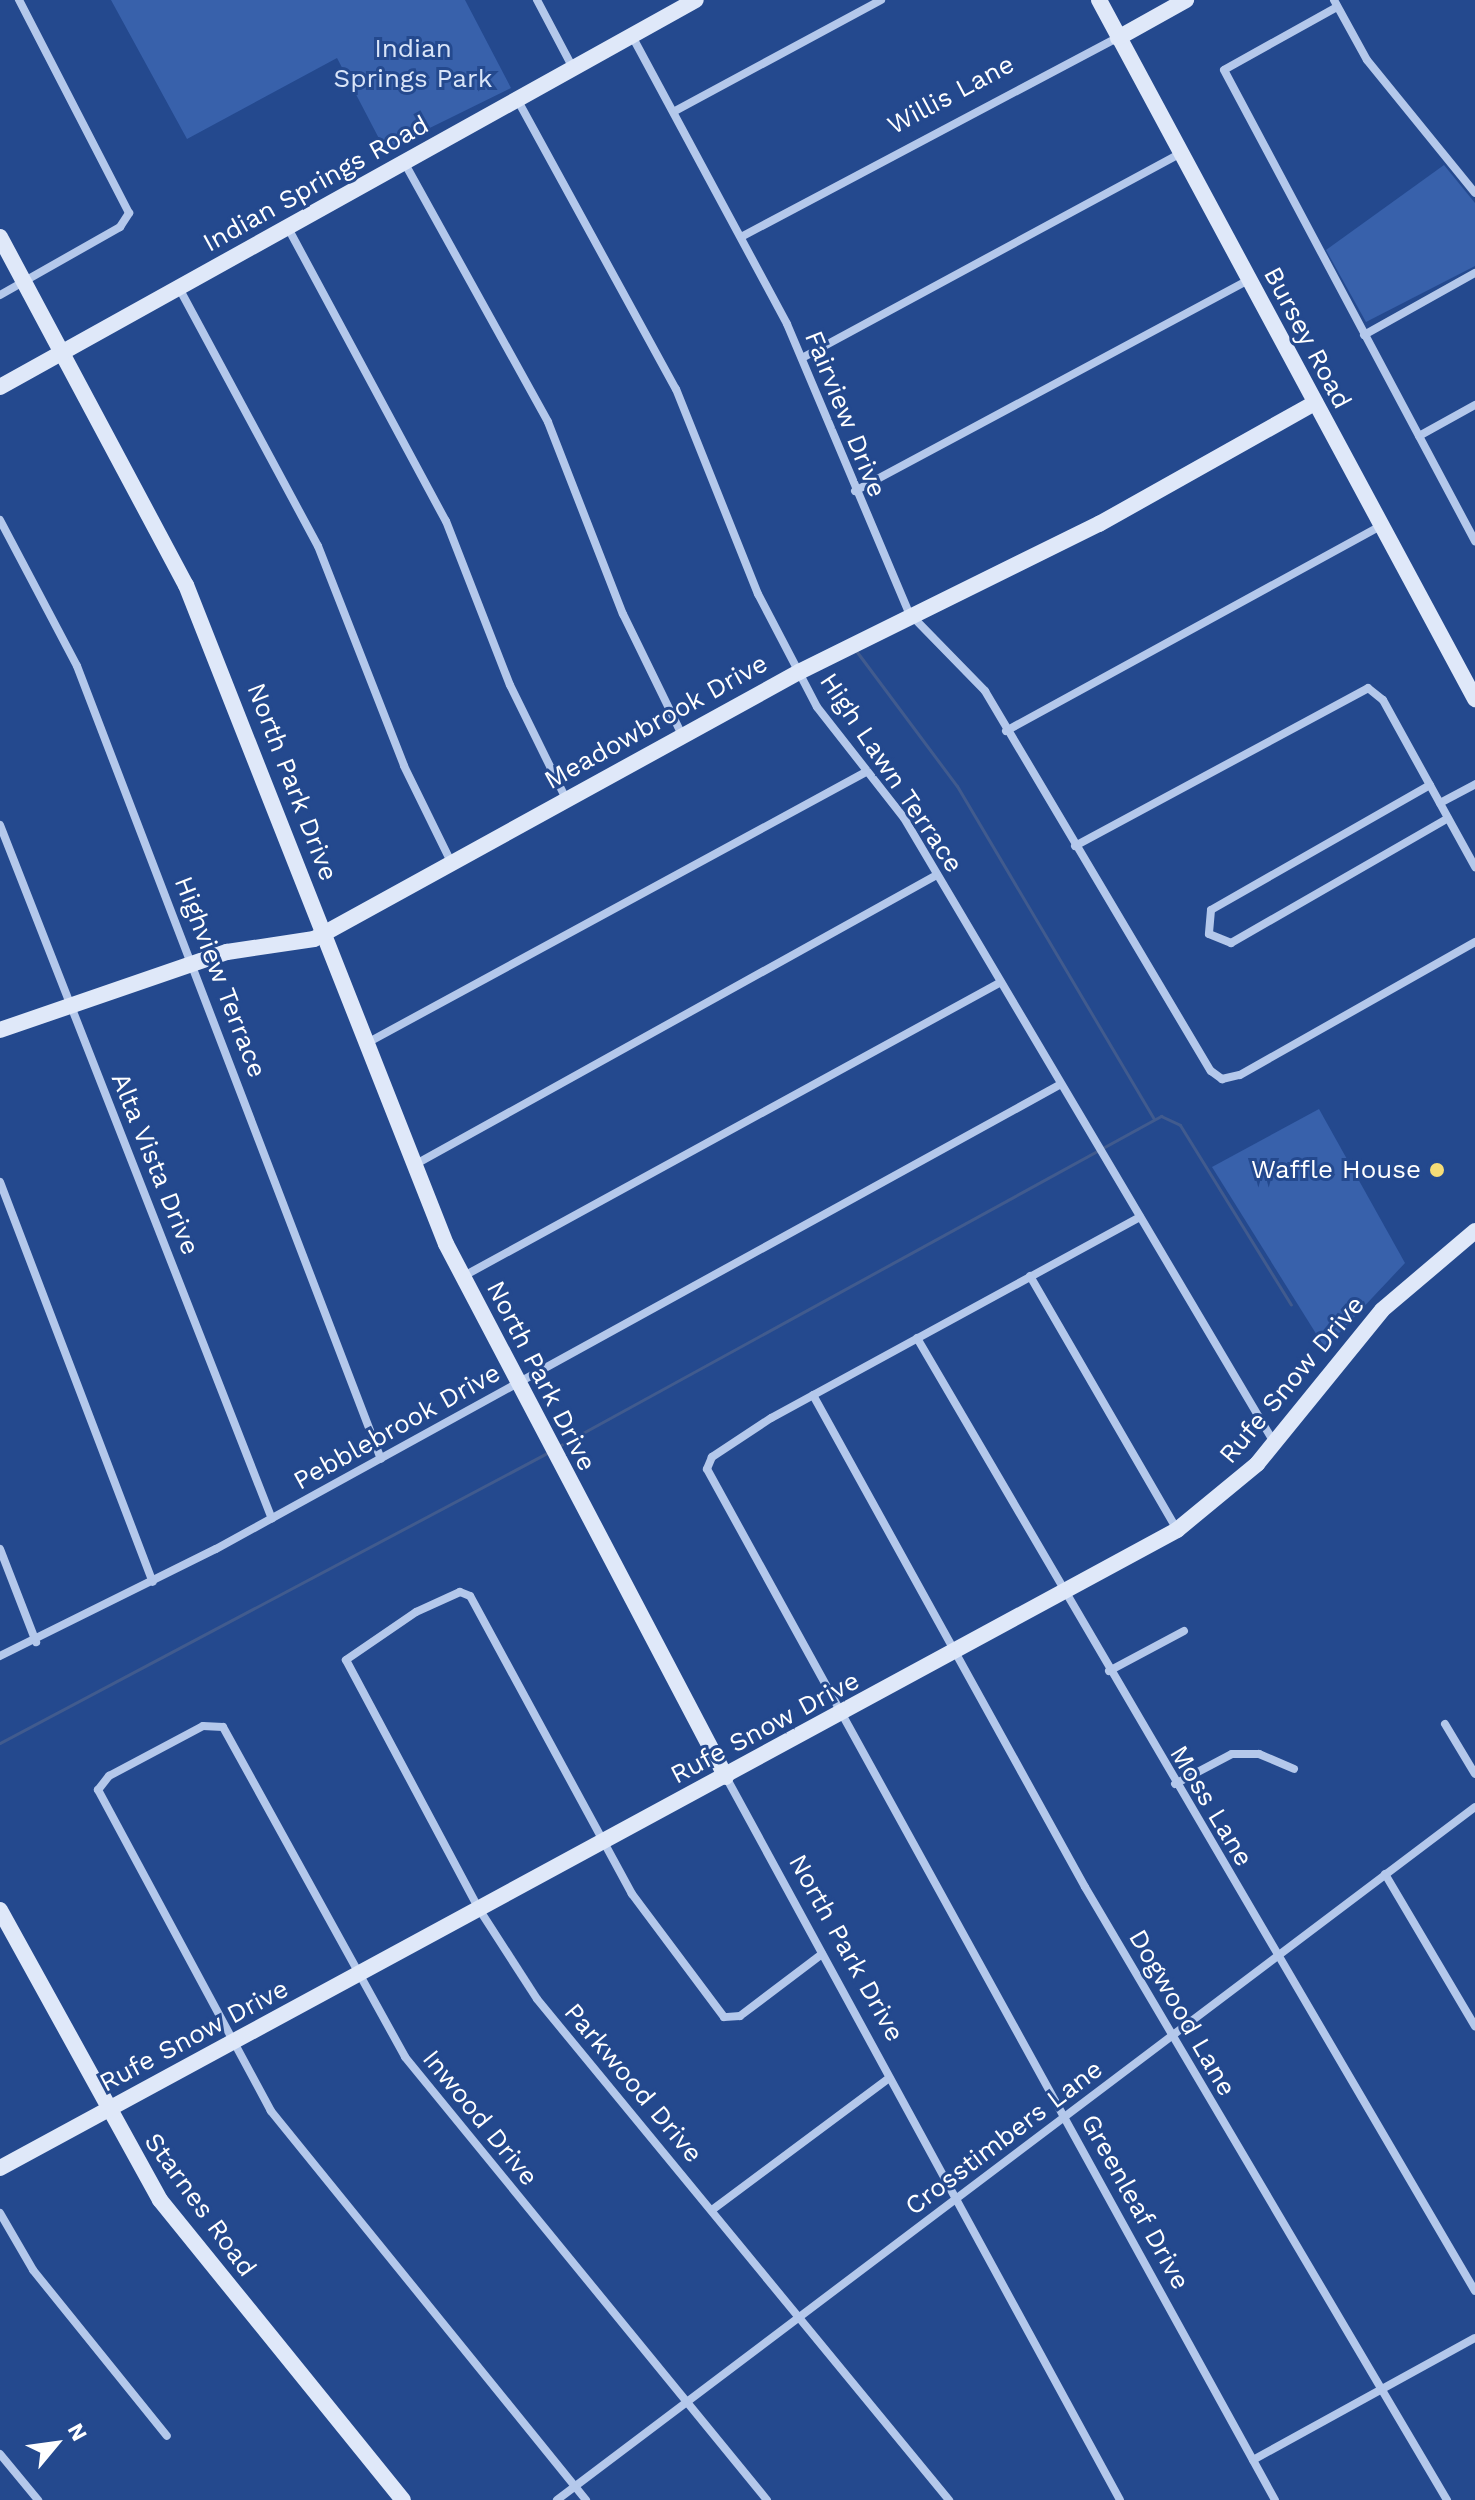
<!DOCTYPE html>
<html>
<head>
<meta charset="utf-8">
<style>
  body { margin:0 }
  #map { position:relative; width:1475px; height:2500px; overflow:hidden; background:#24498e; font-family:"Work Sans",sans-serif }
  div>[style] { position:absolute }
  [style*='--x'] { left:calc(var(--x)*1px); top:calc(var(--y)*1px); width:calc(var(--w)*1px); rotate:calc(var(--a)*1deg) }
  .green>* { inset:0; background:#3861ab }
  .stream>* { height:3px; margin:-1.5px; padding:0 1.5px; transform-origin:1.5px; border-radius:1.5px; background:#415b8e }
  .street>* { height:8px; margin:-4px; padding:0 4px; transform-origin:4px; border-radius:4px; background:#b4c8eb }
  .secondary>* { height:16px; margin:-8px; padding:0 8px; transform-origin:8px; border-radius:8px; background:#dfe8f9 }
  .dots>* { width:22px; height:22px; translate:-50% -50%; box-sizing:border-box; border:4px solid #24498e; border-radius:50% }
  span { translate:-50% -50%; white-space:nowrap; text-align:center; line-height:1.15; -webkit-text-stroke:6px #24498e; paint-order:stroke }
  .park-label { font-size:26px; color:#d8e4f8 }
  .street-label { font-size:26px; color:#fff }
  .poi-label { font-size:26px; color:#fff }
  .right { translate:-100% -50%; text-align:right }
  .north { position:absolute; left:16px; top:2404px; width:80px; height:80px; -webkit-text-stroke:6px #24498e; paint-order:stroke; rotate:61deg; font-size:22px; font-weight:700; line-height:32px; text-align:center; color:#fff }
  .north::after { content:''; display:block; margin:auto; width:28px; height:36px; background:#fff; clip-path:polygon(50% 0,100% 100%,50% 72%,0 100%) }
</style>
</head>
<body>
<div id="map">
  <div class="green">
    <div style="clip-path:polygon(111px 0,465px 0,511px 88px,385px 150px,337px 58px,187px 139px)"></div>
    <div style="clip-path:polygon(1444px 165px,1475px 203px,1475px 266px,1366px 322px,1326px 250px)"></div>
    <div style="clip-path:polygon(1319px 1109px,1405px 1263px,1325px 1348px,1212px 1167px)"></div>
  </div>
  <div class="stream">
    <div style="--x:857;--y:652;--w:167;--a:53.3"></div>
    <div style="--x:957;--y:786;--w:387;--a:59.4"></div>
    <div style="--x:559;--y:1446;--w:687;--a:-28.73"></div>
    <div style="--x:1161;--y:1116;--w:21;--a:25"></div>
    <div style="--x:1180;--y:1125;--w:211;--a:58.3"></div>
    <div style="--x:0;--y:1743;--w:621;--a:-27.93"></div>
  </div>
  <div class="street">
    <div style="--x:537;--y:0;--w:77;--a:62.1"></div>
    <div style="--x:1334;--y:0;--w:68;--a:61.2"></div>
    <div style="--x:1367;--y:60;--w:171;--a:50.9"></div>
    <div style="--x:1337;--y:7;--w:129;--a:150.9"></div>
    <div style="--x:1224;--y:70;--w:534;--a:61.95"></div>
    <div style="--x:632;--y:36;--w:327;--a:61.7"></div>
    <div style="--x:787;--y:324;--w:314;--a:67.1"></div>
    <div style="--x:909;--y:613;--w:109;--a:45.7"></div>
    <div style="--x:985;--y:691;--w:442;--a:59.3"></div>
    <div style="--x:1211;--y:1071;--w:14;--a:36"></div>
    <div style="--x:1222;--y:1079;--w:18;--a:-13"></div>
    <div style="--x:1240;--y:1075;--w:270;--a:-29.5"></div>
    <div style="--x:517;--y:99;--w:331;--a:61.3"></div>
    <div style="--x:676;--y:389;--w:221;--a:68.2"></div>
    <div style="--x:758;--y:594;--w:127;--a:62.4"></div>
    <div style="--x:817;--y:707;--w:141;--a:51.9"></div>
    <div style="--x:904;--y:818;--w:728;--a:59.35"></div>
    <div style="--x:675;--y:111;--w:234;--a:-28.3"></div>
    <div style="--x:404;--y:162;--w:297;--a:61"></div>
    <div style="--x:548;--y:422;--w:206;--a:68.7"></div>
    <div style="--x:623;--y:614;--w:135;--a:64"></div>
    <div style="--x:288;--y:228;--w:333;--a:61.7"></div>
    <div style="--x:446;--y:521;--w:176;--a:68.7"></div>
    <div style="--x:510;--y:685;--w:127;--a:63.8"></div>
    <div style="--x:741;--y:237;--w:425;--a:-27.9"></div>
    <div style="--x:179;--y:288;--w:293;--a:61.7"></div>
    <div style="--x:318;--y:546;--w:236;--a:68.6"></div>
    <div style="--x:404;--y:766;--w:107;--a:63.9"></div>
    <div style="--x:0;--y:295;--w:138;--a:-29.5"></div>
    <div style="--x:120;--y:227;--w:17;--a:-57"></div>
    <div style="--x:129;--y:213;--w:240;--a:-117.3"></div>
    <div style="--x:1364;--y:335;--w:127;--a:-29.2"></div>
    <div style="--x:802;--y:358;--w:430;--a:-28.4"></div>
    <div style="--x:1419;--y:436;--w:64;--a:-29"></div>
    <div style="--x:855;--y:491;--w:447;--a:-28.2"></div>
    <div style="--x:0;--y:520;--w:165;--a:62.2"></div>
    <div style="--x:77;--y:666;--w:849;--a:69.03"></div>
    <div style="--x:1006;--y:731;--w:427;--a:-28.7"></div>
    <div style="--x:1430;--y:785;--w:252;--a:150.3"></div>
    <div style="--x:1211;--y:910;--w:24;--a:95"></div>
    <div style="--x:1209;--y:934;--w:24;--a:22"></div>
    <div style="--x:1231;--y:943;--w:250;--a:-29.9"></div>
    <div style="--x:1440;--y:803;--w:40;--a:-28"></div>
    <div style="--x:0;--y:825;--w:745;--a:68.6"></div>
    <div style="--x:1075;--y:846;--w:333;--a:-28.3"></div>
    <div style="--x:1368;--y:688;--w:19;--a:39"></div>
    <div style="--x:1383;--y:700;--w:191;--a:61.1"></div>
    <div style="--x:367;--y:1043;--w:568;--a:-28.51"></div>
    <div style="--x:416;--y:1164;--w:596;--a:-29.02"></div>
    <div style="--x:0;--y:1182;--w:428;--a:69.1"></div>
    <div style="--x:1140;--y:1217;--w:420;--a:151.4"></div>
    <div style="--x:771;--y:1418;--w:71;--a:146.5"></div>
    <div style="--x:712;--y:1457;--w:13;--a:113"></div>
    <div style="--x:707;--y:1469;--w:1177;--a:61.15"></div>
    <div style="--x:1030;--y:1276;--w:293;--a:59.9"></div>
    <div style="--x:462;--y:1277;--w:614;--a:-28.69"></div>
    <div style="--x:917;--y:1338;--w:1104;--a:59.65"></div>
    <div style="--x:813;--y:1395;--w:562;--a:61.06"></div>
    <div style="--x:1085;--y:1887;--w:712;--a:59.44"></div>
    <div style="--x:0;--y:1549;--w:100;--a:68.8"></div>
    <div style="--x:0;--y:1656;--w:241;--a:-26.4"></div>
    <div style="--x:216;--y:1549;--w:964;--a:-28.82"></div>
    <div style="--x:1109;--y:1671;--w:85;--a:-28.1"></div>
    <div style="--x:1445;--y:1724;--w:58;--a:59"></div>
    <div style="--x:726;--y:1777;--w:823;--a:61.41"></div>
    <div style="--x:1175;--y:1784;--w:64;--a:-27.8"></div>
    <div style="--x:1232;--y:1754;--w:27;--a:0"></div>
    <div style="--x:1259;--y:1754;--w:38;--a:23"></div>
    <div style="--x:1385;--y:1874;--w:177;--a:59.4"></div>
    <div style="--x:822;--y:1954;--w:103;--a:142.9"></div>
    <div style="--x:740;--y:2016;--w:16;--a:176"></div>
    <div style="--x:724;--y:2017;--w:154;--a:-126.8"></div>
    <div style="--x:632;--y:1894;--w:339;--a:-118.5"></div>
    <div style="--x:470;--y:1596;--w:11;--a:-158"></div>
    <div style="--x:460;--y:1592;--w:48;--a:155.6"></div>
    <div style="--x:416;--y:1612;--w:85;--a:145.6"></div>
    <div style="--x:346;--y:1660;--w:282;--a:61.9"></div>
    <div style="--x:479;--y:1909;--w:107;--a:57.2"></div>
    <div style="--x:537;--y:1999;--w:649;--a:50.57"></div>
    <div style="--x:712;--y:2210;--w:221;--a:-36.7"></div>
    <div style="--x:0;--y:2213;--w:66;--a:59.9"></div>
    <div style="--x:33;--y:2270;--w:213;--a:51.1"></div>
    <div style="--x:0;--y:2454;--w:60;--a:50.4"></div>
    <div style="--x:1253;--y:2460;--w:253;--a:-28.8"></div>
    <div style="--x:557;--y:2500;--w:1150;--a:-37.05"></div>
    <div style="--x:586;--y:2500;--w:501;--a:-129"></div>
    <div style="--x:271;--y:2111;--w:365;--a:-118.3"></div>
    <div style="--x:98;--y:1790;--w:18;--a:-52"></div>
    <div style="--x:109;--y:1776;--w:106;--a:-28"></div>
    <div style="--x:203;--y:1726;--w:20;--a:3"></div>
    <div style="--x:223;--y:1727;--w:377;--a:61.1"></div>
    <div style="--x:405;--y:2057;--w:572;--a:50.75"></div>
  </div>
  <div class="secondary">
    <div style="--x:1099;--y:0;--w:794;--a:61.72"></div>
    <div style="--x:1118;--y:38;--w:78;--a:-29.2"></div>
    <div style="--x:0;--y:237;--w:395;--a:61.9"></div>
    <div style="--x:186;--y:585;--w:708;--a:68.47"></div>
    <div style="--x:446;--y:1244;--w:602;--a:62.29"></div>
    <div style="--x:0;--y:387;--w:796;--a:-29.08"></div>
    <div style="--x:0;--y:1030;--w:240;--a:-19"></div>
    <div style="--x:227;--y:952;--w:88;--a:-8.5"></div>
    <div style="--x:314;--y:939;--w:554;--a:-28.83"></div>
    <div style="--x:799;--y:672;--w:335;--a:-26.3"></div>
    <div style="--x:1099;--y:524;--w:248;--a:-29.3"></div>
    <div style="--x:0;--y:1910;--w:331;--a:61.1"></div>
    <div style="--x:160;--y:2200;--w:386;--a:51"></div>
    <div style="--x:0;--y:2168;--w:1339;--a:-28.46"></div>
    <div style="--x:1177;--y:1530;--w:104;--a:-39.5"></div>
    <div style="--x:1257;--y:1464;--w:198;--a:-50.9"></div>
    <div style="--x:1382;--y:1310;--w:122;--a:-40.3"></div>
  </div>
  <div class="dots">
    <div style="left:1437px;top:1170px;background:#f6dd77"></div>
  </div>
  <div class="park-label">
    <span style="left:413px;top:64px">Indian<br>Springs Park</span>
  </div>
  <div class="street-label">
    <span style="left:951px;top:95px;rotate:-28deg">Willis Lane</span>
    <span style="left:316px;top:184px;rotate:-29deg">Indian Springs Road</span>
    <span style="left:1307px;top:338px;rotate:62deg">Bursey Road</span>
    <span style="left:845px;top:414px;rotate:68deg">Fairview Drive</span>
    <span style="left:656px;top:722px;rotate:-29deg">Meadowbrook Drive</span>
    <span style="left:891px;top:773px;rotate:56deg">High Lawn Terrace</span>
    <span style="left:292px;top:782px;rotate:69deg">North Park Drive</span>
    <span style="left:220px;top:977px;rotate:69deg">Highview Terrace</span>
    <span style="left:155px;top:1164px;rotate:68deg">Alta Vista Drive</span>
    <span style="left:541px;top:1376px;rotate:63deg">North Park Drive</span>
    <span style="left:1292px;top:1380px;rotate:-50deg">Rufe Snow Drive</span>
    <span style="left:397px;top:1427px;rotate:-29deg">Pebblebrook Drive</span>
    <span style="left:765px;top:1728px;rotate:-28deg">Rufe Snow Drive</span>
    <span style="left:1211px;top:1806px;rotate:59deg">Moss Lane</span>
    <span style="left:846px;top:1948px;rotate:61deg">North Park Drive</span>
    <span style="left:1182px;top:2013px;rotate:60deg">Dogwood Lane</span>
    <span style="left:194px;top:2036px;rotate:-28deg">Rufe Snow Drive</span>
    <span style="left:633px;top:2083px;rotate:50deg">Parkwood Drive</span>
    <span style="left:480px;top:2118px;rotate:51deg">Inwood Drive</span>
    <span style="left:1004px;top:2138px;rotate:-37deg">Crosstimbers Lane</span>
    <span style="left:1135px;top:2202px;rotate:61deg">Greenleaf Drive</span>
    <span style="left:200px;top:2205px;rotate:54deg">Starnes Road</span>
  </div>
  <div class="poi-label">
    <span class="right" style="left:1421px;top:1170px">Waffle House</span>
  </div>
  <div class="north">N</div>
</div>
</body>
</html>
